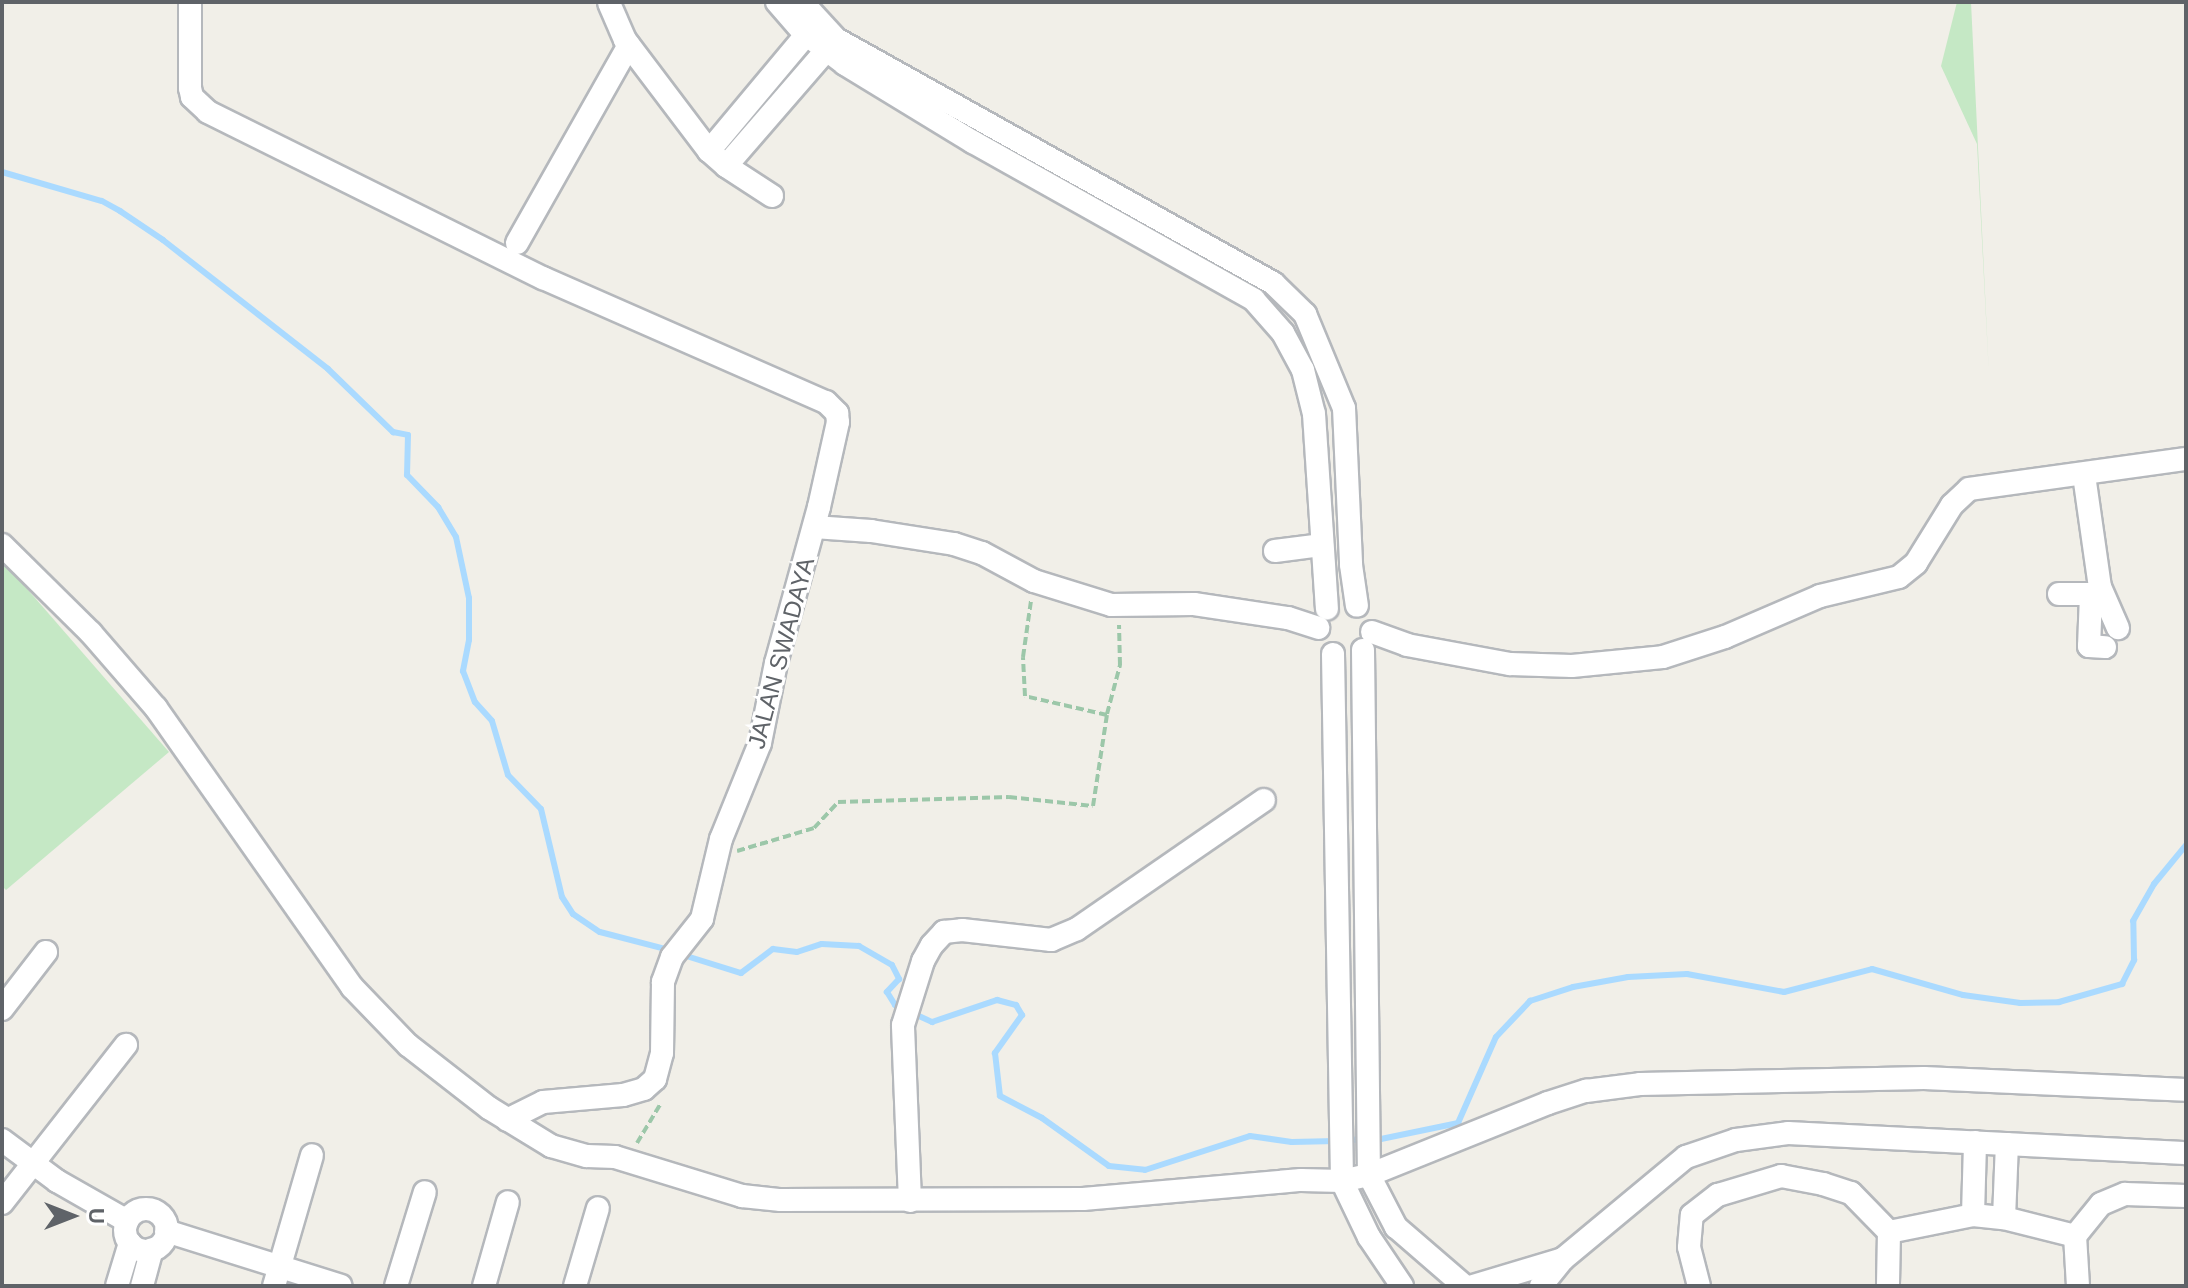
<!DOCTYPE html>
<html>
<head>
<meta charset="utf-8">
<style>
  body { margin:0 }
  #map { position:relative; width:2188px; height:1288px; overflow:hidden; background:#f1efe8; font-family:Helvetica,sans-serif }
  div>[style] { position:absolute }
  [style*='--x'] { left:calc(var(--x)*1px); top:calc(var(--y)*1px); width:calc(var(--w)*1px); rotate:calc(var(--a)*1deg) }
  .green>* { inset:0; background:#c5e8c5 }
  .stream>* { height:6px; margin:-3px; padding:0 3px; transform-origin:3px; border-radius:3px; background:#aadaff }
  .path>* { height:4px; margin-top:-2px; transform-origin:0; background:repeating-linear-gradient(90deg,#9cc7a9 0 8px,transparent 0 12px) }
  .roads { filter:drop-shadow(2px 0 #b5b8bc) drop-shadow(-2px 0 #b5b8bc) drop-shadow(0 2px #b5b8bc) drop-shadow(0 -2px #b5b8bc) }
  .minor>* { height:22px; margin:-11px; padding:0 11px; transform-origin:11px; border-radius:11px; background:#fff }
  .minor>.ring { margin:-11px; padding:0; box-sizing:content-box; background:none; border:22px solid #fff; border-radius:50% }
  span { translate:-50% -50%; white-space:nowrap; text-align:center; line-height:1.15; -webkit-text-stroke:6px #fff; paint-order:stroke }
  .street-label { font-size:24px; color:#5f6368 }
  .frame { position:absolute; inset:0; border:4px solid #5f6368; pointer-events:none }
  .north { position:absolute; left:32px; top:1176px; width:80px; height:80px; -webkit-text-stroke:6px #fff; paint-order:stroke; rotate:90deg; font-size:22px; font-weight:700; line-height:32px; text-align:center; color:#5f6368 }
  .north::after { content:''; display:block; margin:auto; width:28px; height:36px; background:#5f6368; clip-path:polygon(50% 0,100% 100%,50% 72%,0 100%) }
</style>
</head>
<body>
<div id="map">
  <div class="green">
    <div style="clip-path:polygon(1957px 2px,1971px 2px,1989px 376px,1977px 144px,1941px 66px)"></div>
    <div style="clip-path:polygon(2px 560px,169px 752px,6px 890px,2px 886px)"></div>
  </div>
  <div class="stream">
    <div style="--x:2;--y:172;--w:104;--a:16.2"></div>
    <div style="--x:102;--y:201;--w:21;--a:29"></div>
    <div style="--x:120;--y:211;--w:52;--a:34"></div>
    <div style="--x:163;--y:240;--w:209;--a:38"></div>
    <div style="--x:328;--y:369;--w:91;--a:44.1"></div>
    <div style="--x:393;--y:432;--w:15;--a:11"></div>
    <div style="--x:408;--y:435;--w:40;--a:91.4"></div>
    <div style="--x:407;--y:475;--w:45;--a:45.9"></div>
    <div style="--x:438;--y:507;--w:35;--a:59"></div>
    <div style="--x:456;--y:537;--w:62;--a:78"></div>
    <div style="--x:469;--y:598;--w:42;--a:90"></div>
    <div style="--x:469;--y:640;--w:32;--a:101"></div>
    <div style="--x:463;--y:671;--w:33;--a:69"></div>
    <div style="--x:475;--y:702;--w:25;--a:48"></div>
    <div style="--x:492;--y:721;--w:56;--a:73.5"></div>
    <div style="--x:508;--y:775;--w:47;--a:45.9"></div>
    <div style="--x:541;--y:809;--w:90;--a:76.6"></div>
    <div style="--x:562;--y:897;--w:20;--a:57"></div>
    <div style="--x:573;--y:914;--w:32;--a:34"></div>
    <div style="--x:600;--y:932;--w:71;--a:14.6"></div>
    <div style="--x:680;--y:954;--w:64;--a:17.3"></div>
    <div style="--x:741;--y:973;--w:40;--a:-37"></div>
    <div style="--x:773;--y:949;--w:24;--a:7"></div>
    <div style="--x:797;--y:952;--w:26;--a:-18"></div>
    <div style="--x:822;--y:944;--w:37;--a:3"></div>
    <div style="--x:859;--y:946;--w:38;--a:30"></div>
    <div style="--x:892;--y:965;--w:16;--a:63"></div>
    <div style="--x:899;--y:979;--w:18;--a:133"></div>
    <div style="--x:887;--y:992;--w:15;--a:58"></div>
    <div style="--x:895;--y:1005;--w:41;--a:24.7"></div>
    <div style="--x:932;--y:1022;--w:69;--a:-18.7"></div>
    <div style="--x:997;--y:1000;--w:20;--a:15"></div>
    <div style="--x:1016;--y:1005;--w:12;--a:59"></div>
    <div style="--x:1022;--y:1015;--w:47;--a:125.4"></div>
    <div style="--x:995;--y:1053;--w:43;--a:83.4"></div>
    <div style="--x:1000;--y:1096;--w:47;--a:27.6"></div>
    <div style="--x:1042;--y:1118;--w:82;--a:35.6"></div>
    <div style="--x:1109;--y:1166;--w:36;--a:6"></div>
    <div style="--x:1145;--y:1170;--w:110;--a:-17.9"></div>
    <div style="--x:1250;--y:1136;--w:42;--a:8.1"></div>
    <div style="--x:1292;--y:1142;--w:44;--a:-1.3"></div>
    <div style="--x:1348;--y:1140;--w:33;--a:-2"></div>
    <div style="--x:1381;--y:1139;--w:79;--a:-11.7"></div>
    <div style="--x:1458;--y:1123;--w:94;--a:-66.2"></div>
    <div style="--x:1496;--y:1037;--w:50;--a:-46.6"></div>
    <div style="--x:1530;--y:1001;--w:45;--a:-18"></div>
    <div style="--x:1573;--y:987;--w:56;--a:-10.3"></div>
    <div style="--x:1628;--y:977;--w:59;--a:-2.9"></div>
    <div style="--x:1687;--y:974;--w:99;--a:10.5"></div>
    <div style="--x:1784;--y:992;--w:91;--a:-14.6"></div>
    <div style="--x:1872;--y:969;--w:95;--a:15.9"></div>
    <div style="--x:1963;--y:995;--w:58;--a:8"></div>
    <div style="--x:2020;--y:1003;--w:39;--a:-1"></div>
    <div style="--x:2059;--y:1002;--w:66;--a:-15.9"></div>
    <div style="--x:2122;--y:984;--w:27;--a:-63"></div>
    <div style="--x:2134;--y:960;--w:39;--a:-91"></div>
    <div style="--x:2133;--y:921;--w:43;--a:-60.4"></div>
    <div style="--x:2154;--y:884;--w:50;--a:-50.6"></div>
  </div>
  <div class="path">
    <div style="--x:1107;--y:714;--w:51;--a:-75.1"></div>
    <div style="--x:1120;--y:665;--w:40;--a:-91.4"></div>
    <div style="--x:737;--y:851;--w:80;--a:-16.6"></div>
    <div style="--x:814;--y:828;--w:35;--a:-47"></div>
    <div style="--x:838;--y:802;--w:171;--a:-1.7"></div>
    <div style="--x:1009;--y:797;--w:84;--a:6.1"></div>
    <div style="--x:1093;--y:806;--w:92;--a:-81.3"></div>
    <div style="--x:1107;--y:715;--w:84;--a:-167"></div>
    <div style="--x:1025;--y:696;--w:39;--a:-93"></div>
    <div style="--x:1023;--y:657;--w:57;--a:-81.9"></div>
    <div style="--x:637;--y:1143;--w:47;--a:-59"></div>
  </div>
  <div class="roads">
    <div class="minor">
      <div style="--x:190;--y:2;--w:86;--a:90"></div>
      <div style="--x:190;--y:88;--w:9;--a:77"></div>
      <div style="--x:192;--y:97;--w:22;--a:43"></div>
      <div style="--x:208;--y:112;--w:374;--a:26.4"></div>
      <div style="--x:543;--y:278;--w:309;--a:23.7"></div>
      <div style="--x:826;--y:402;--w:16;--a:45"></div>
      <div style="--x:837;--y:413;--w:9;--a:84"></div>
      <div style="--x:838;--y:422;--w:87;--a:102.6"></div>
      <div style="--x:819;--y:507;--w:162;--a:105.4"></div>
      <div style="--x:776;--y:663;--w:82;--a:101.3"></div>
      <div style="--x:760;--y:743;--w:104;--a:112.1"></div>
      <div style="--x:721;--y:839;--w:82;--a:103.4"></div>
      <div style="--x:702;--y:919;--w:48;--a:128.3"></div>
      <div style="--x:672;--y:957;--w:27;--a:110"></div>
      <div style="--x:663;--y:982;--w:71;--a:90.8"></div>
      <div style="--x:662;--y:1053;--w:27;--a:105"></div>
      <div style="--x:655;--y:1079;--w:15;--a:138"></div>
      <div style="--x:644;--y:1089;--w:22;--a:164"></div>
      <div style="--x:623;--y:1095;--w:80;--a:175"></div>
      <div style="--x:543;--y:1102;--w:40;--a:153.4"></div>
      <div style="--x:777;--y:2;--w:40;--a:49"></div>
      <div style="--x:803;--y:32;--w:53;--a:37.3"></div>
      <div style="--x:845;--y:64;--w:150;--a:31.4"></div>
      <div style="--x:973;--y:142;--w:322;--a:29.3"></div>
      <div style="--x:1254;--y:300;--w:44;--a:48.7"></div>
      <div style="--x:1283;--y:333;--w:42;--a:61.6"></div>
      <div style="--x:1303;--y:370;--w:45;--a:76"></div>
      <div style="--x:1314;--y:414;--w:195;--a:86.2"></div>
      <div style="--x:802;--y:2;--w:50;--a:47.4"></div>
      <div style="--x:836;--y:39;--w:501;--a:29.18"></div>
      <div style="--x:1273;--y:283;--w:45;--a:44.1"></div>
      <div style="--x:1305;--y:314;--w:102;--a:67.5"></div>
      <div style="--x:1344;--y:408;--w:157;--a:87.4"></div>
      <div style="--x:1351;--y:565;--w:41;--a:81.7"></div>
      <div style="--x:609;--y:3;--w:40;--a:66.6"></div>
      <div style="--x:625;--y:40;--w:139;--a:52.9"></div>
      <div style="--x:709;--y:151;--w:23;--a:41"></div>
      <div style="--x:726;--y:166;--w:55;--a:33.1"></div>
      <div style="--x:709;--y:151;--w:167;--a:-50.1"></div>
      <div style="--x:726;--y:166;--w:167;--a:-49.1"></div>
      <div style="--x:517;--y:243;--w:227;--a:-60.5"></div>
      <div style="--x:2084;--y:475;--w:113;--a:81.9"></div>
      <div style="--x:2100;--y:587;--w:45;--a:66.3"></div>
      <div style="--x:814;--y:527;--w:57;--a:4"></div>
      <div style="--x:871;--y:531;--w:84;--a:8.9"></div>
      <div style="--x:954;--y:544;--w:29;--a:18"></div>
      <div style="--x:982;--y:553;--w:59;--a:28.3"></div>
      <div style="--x:1034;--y:581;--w:81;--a:17.3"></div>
      <div style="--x:1111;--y:605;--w:83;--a:-0.7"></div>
      <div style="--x:1194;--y:604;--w:95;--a:8.5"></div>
      <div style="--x:1288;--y:618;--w:32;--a:18"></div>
      <div style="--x:2;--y:545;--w:125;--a:44.7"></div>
      <div style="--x:91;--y:633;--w:99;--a:49.1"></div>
      <div style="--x:156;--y:708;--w:341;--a:54.9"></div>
      <div style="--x:352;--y:987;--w:81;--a:46"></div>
      <div style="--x:408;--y:1045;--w:103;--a:37.9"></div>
      <div style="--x:489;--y:1108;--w:73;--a:31.5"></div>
      <div style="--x:551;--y:1146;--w:37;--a:16"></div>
      <div style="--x:587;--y:1156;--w:28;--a:2"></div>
      <div style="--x:615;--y:1157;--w:133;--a:17.1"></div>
      <div style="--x:742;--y:1196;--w:39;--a:6"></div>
      <div style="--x:781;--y:1200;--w:302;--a:-0.2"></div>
      <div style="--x:1083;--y:1199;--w:219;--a:-5"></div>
      <div style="--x:1301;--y:1180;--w:41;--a:1.4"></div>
      <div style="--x:1342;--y:1181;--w:28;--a:-13"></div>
      <div style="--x:1369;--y:1175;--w:193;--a:-21.9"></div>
      <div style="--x:1548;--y:1103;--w:40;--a:-18"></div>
      <div style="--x:1586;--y:1091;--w:54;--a:-7.4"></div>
      <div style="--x:1640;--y:1084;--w:284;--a:-1.2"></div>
      <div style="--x:1924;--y:1078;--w:262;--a:2.6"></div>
      <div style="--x:1275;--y:551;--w:46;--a:-7.4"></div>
      <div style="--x:2059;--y:594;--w:43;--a:0"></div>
      <div style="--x:2091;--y:595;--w:51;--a:92.2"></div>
      <div style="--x:2089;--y:646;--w:16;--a:4"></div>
      <div style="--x:1372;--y:632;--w:37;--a:20"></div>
      <div style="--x:1407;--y:645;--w:105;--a:10.5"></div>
      <div style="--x:1510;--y:664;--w:62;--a:1.8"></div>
      <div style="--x:1572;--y:666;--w:91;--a:-5.6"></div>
      <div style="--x:1663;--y:657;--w:65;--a:-17.9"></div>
      <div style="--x:1725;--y:637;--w:103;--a:-23.3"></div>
      <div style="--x:1820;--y:596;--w:81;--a:-13.5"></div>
      <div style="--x:1899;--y:577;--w:22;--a:-39"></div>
      <div style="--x:1916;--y:563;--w:68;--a:-58.2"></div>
      <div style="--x:1952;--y:505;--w:23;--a:-43"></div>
      <div style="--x:1969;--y:489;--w:219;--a:-7.9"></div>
      <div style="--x:1363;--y:650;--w:525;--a:89.35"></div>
      <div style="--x:1369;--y:1175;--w:59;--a:62.6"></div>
      <div style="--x:1396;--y:1227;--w:87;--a:40.8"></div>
      <div style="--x:1333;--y:654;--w:527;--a:89.02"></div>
      <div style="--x:1342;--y:1181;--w:62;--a:64.3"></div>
      <div style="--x:1369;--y:1237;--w:59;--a:56"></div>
      <div style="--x:2;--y:1009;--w:72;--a:-52.3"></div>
      <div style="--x:2;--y:1140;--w:69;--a:36.7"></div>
      <div style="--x:57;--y:1181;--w:81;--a:29.7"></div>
      <div style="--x:910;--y:1201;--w:176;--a:-92.3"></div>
      <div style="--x:903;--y:1025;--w:67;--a:-72.6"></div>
      <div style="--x:923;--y:961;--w:18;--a:-61"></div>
      <div style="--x:932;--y:945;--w:18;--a:-47"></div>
      <div style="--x:944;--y:932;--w:18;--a:-6"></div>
      <div style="--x:962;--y:930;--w:90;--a:6.4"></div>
      <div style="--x:1051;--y:940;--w:28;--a:-23"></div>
      <div style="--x:1077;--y:929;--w:227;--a:-34.6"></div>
      <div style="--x:2;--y:1203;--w:201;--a:-51.9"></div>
      <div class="ring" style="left:125px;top:1209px;width:20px;height:20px"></div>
      <div style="--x:1973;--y:1215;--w:73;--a:-88.4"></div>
      <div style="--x:2004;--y:1218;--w:74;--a:-87.7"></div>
      <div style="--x:166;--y:1231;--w:183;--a:17.4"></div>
      <div style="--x:1889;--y:1232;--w:86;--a:-11.4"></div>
      <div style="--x:1973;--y:1215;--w:31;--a:6"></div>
      <div style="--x:2004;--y:1218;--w:73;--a:14.2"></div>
      <div style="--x:117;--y:1286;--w:45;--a:-73.2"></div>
      <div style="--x:142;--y:1286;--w:38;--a:-75"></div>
      <div style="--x:274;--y:1286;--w:136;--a:-73.8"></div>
      <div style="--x:396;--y:1286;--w:98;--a:-72.9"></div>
      <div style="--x:484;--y:1286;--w:87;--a:-74.1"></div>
      <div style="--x:575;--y:1286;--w:81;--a:-73.6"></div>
      <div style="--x:1473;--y:1286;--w:94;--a:-16.7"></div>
      <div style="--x:1541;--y:1286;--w:35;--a:-51"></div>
      <div style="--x:1563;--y:1259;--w:160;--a:-39.7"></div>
      <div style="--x:1686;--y:1157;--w:53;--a:-18.8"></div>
      <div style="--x:1736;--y:1140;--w:52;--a:-7.7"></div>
      <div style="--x:1788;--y:1133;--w:399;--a:2.9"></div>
      <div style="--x:1699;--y:1286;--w:40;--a:-104.4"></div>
      <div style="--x:1689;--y:1247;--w:32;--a:-85"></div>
      <div style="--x:1692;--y:1215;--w:33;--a:-38"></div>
      <div style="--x:1718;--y:1195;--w:66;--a:-16.8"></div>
      <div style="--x:1781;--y:1176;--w:43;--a:10.8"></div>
      <div style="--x:1823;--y:1184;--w:29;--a:18"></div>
      <div style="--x:1851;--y:1193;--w:54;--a:45.7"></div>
      <div style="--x:1889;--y:1232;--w:54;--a:91.1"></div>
      <div style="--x:2078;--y:1286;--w:50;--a:-93.4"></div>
      <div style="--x:2075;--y:1236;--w:41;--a:-50.9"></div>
      <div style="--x:2101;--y:1204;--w:26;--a:-23"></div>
      <div style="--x:2125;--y:1194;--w:61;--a:1.9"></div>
    </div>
  </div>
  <div class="street-label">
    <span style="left:781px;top:653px;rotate:-75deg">JALAN SWADAYA</span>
  </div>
  <div class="frame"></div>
  <div class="north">U</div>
</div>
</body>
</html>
